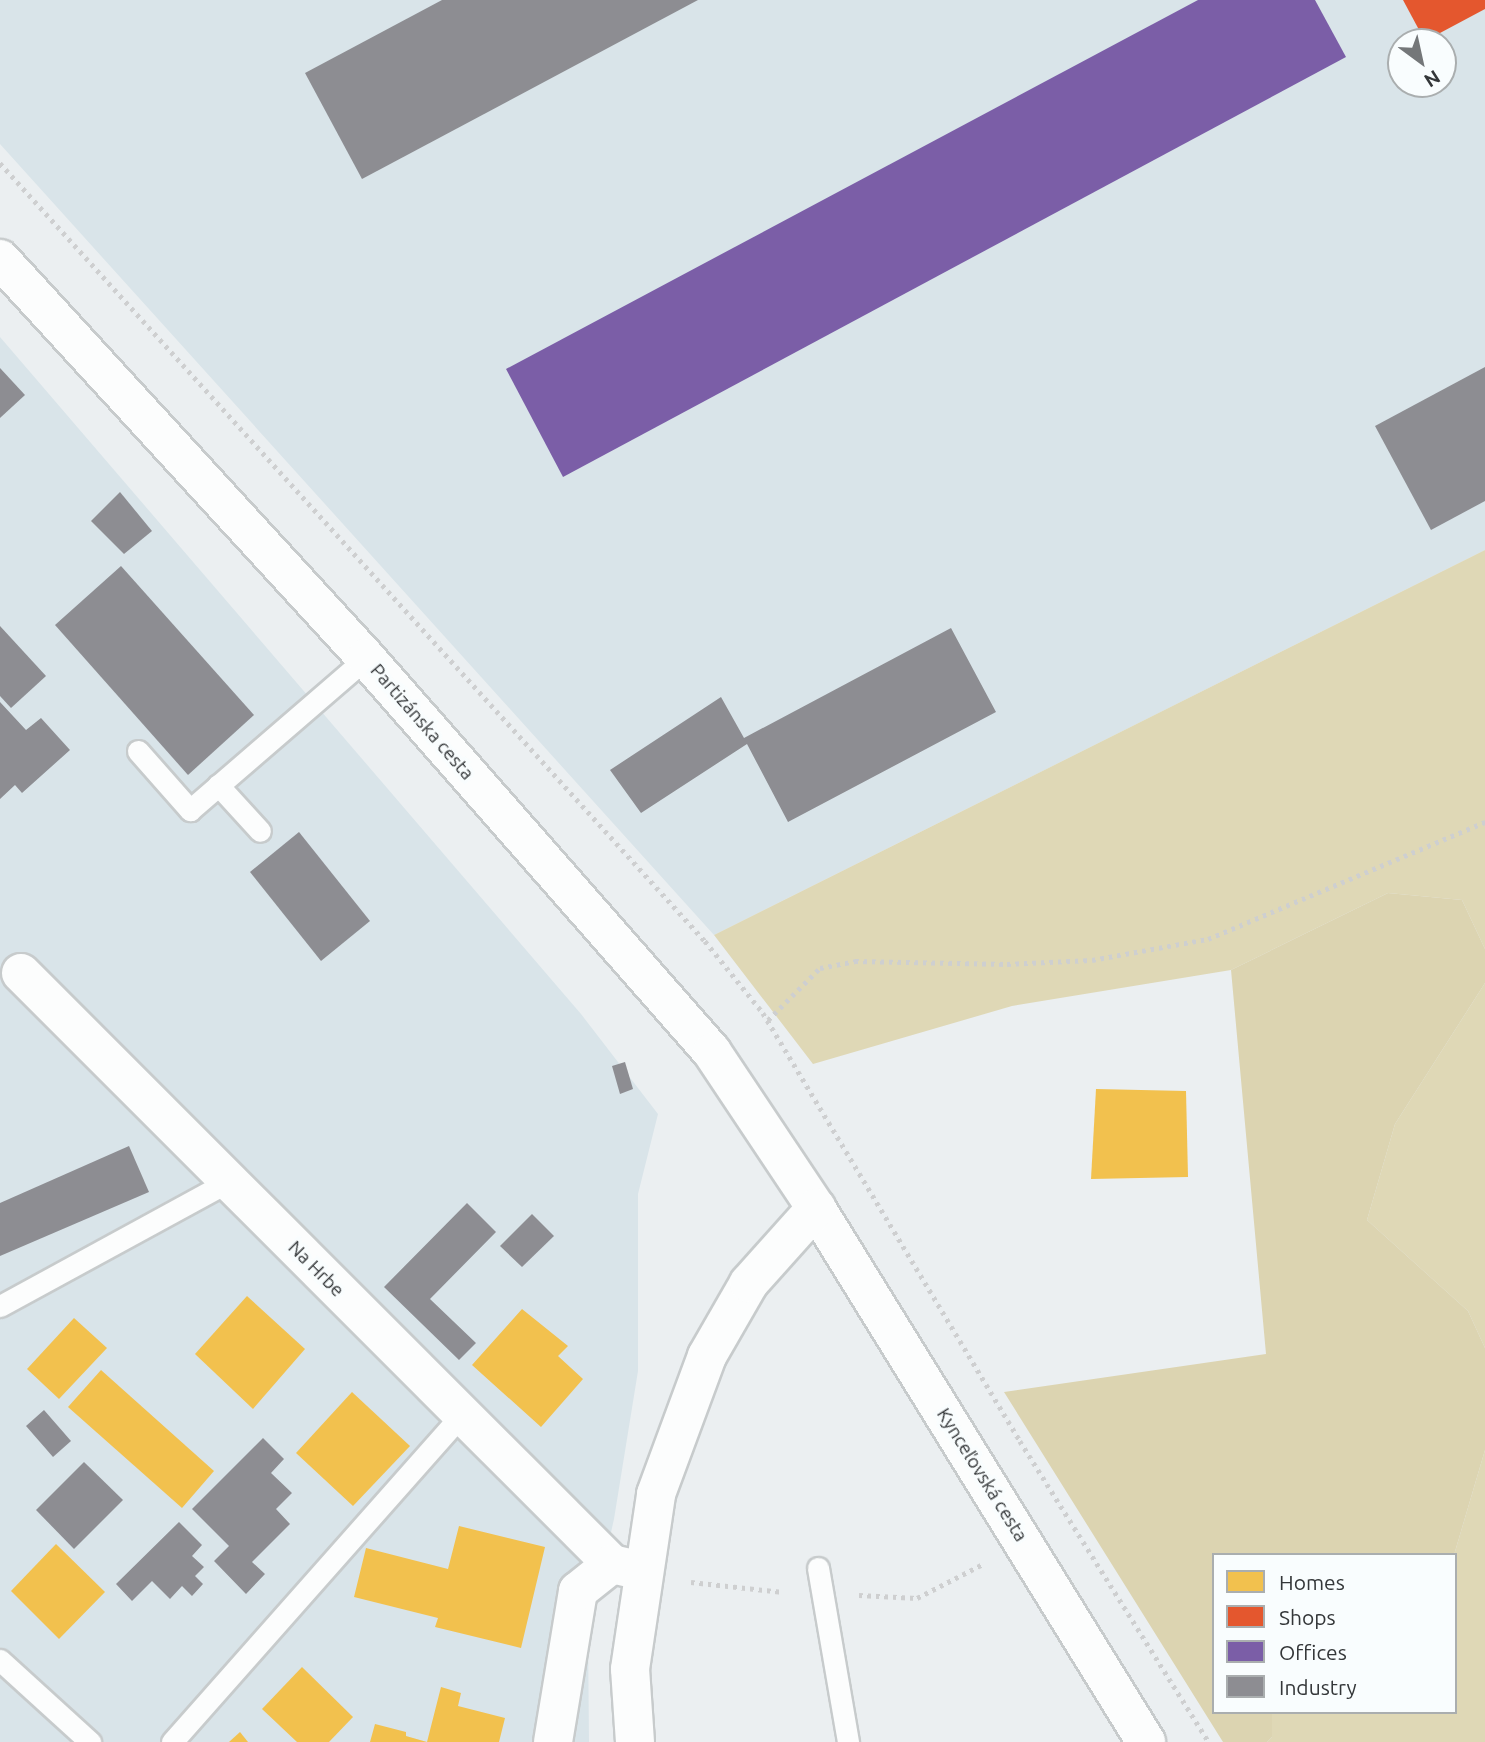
<!DOCTYPE html>
<html>
<head>
<meta charset="utf-8">
<style>
  body { margin:0 }
  #map { position:relative; width:1485px; height:1742px; overflow:hidden; background:#ebeff1; font-family:Ubuntu,sans-serif }
  div>[style] { position:absolute }
  [style*='--x'] { left:calc(var(--x)*1px); top:calc(var(--y)*1px); width:calc(var(--w)*1px); rotate:calc(var(--a)*1deg) }
  .built>* { inset:0; background:#d9e4e9 }
  .green>* { inset:0; background:#dfd8b6 }
  .forest>* { inset:0; background:#dcd4b1 }
  .homes>* { inset:0; background:#f2c14e }
  .shops>* { inset:0; background:#e4572e }
  .offices>* { inset:0; background:#7b5ea7 }
  .industry>* { inset:0; background:#8d8d92 }
  .path>* { height:4.5px; margin-top:-2.25px; transform-origin:0; background:repeating-linear-gradient(90deg,#cecfd0 0 3.5px,transparent 0 8.5px) }
  .roads { filter:drop-shadow(2px 0 #c7cbcc) drop-shadow(-2px 0 #c7cbcc) drop-shadow(0 2px #c7cbcc) drop-shadow(0 -2px #c7cbcc) }
  .lane>* { height:21px; margin:-10.5px; padding:0 10.5px; transform-origin:10.5px; border-radius:10.5px; background:#fcfdfd }
  .street>* { height:38px; margin:-19px; padding:0 19px; transform-origin:19px; border-radius:19px; background:#fcfdfd }
  .secondary>* { height:38px; margin:-19px; padding:0 19px; transform-origin:19px; border-radius:19px; background:#fcfdfd }
  span { translate:-50% -50%; white-space:nowrap; text-align:center; line-height:1.15; -webkit-text-stroke:7px #f9fdfe; paint-order:stroke }
  .street-label { font-size:19px; color:#343739 }
  .legend { position:absolute; left:1212px; top:1553px; width:245px; height:161px; box-sizing:border-box; background:#f9fdfe; border:2px solid #aaaeaf; margin:0; padding:9px 12px; list-style:none; font-size:21px; color:#343739 }
  .legend li { display:flex; align-items:center; gap:14px; height:35px }
  .legend b { width:35px; border:2px solid #aaaeaf }
  .north { position:absolute; left:1387px; top:28px; width:70px; height:70px; box-sizing:border-box; background:#f9fdfe; border:2px solid #aaaeaf; border-radius:50%; rotate:147deg; font-size:19px; font-weight:700; line-height:28px; text-align:center; color:#343739 }
  .north::after { content:''; display:block; margin:auto; width:24px; height:32px; background:#747779; clip-path:polygon(50% 0,100% 100%,50% 72%,0 100%) }
</style>
</head>
<body>
<div id="map">
  <div class="built">
    <div style="clip-path:polygon(evenodd,0 0,1485px 0,1485px 550px,714px 935px,0 144px,0 0,1401px 42px,1443px 42px,1443px 84px,1401px 84px,1401px 42px)"></div>
    <div style="clip-path:polygon(0 337px,581px 1014px,658px 1114px,638px 1194px,638px 1371px,614px 1519px,588px 1634px,589px 1742px,0 1742px)"></div>
  </div>
  <div class="green">
    <div style="clip-path:polygon(1485px 550px,1485px 949px,1462px 900px,1388px 893px,1231px 970px,1012px 1006px,813px 1064px,714px 935px)"></div>
    <div style="clip-path:polygon(1485px 983px,1485px 1348px,1468px 1311px,1367px 1220px,1395px 1124px)"></div>
    <div style="clip-path:polygon(1485px 1450px,1485px 1742px,1267px 1742px,1272px 1737px,1272px 1712px,1455px 1712px,1454px 1555px)"></div>
  </div>
  <div class="forest">
    <div style="clip-path:polygon(1388px 893px,1462px 900px,1485px 949px,1485px 983px,1395px 1124px,1367px 1220px,1468px 1311px,1485px 1348px,1485px 1450px,1454px 1555px,1214px 1555px,1214px 1712px,1272px 1712px,1272px 1737px,1267px 1742px,1223px 1742px,1004px 1392px,1266px 1354px,1231px 970px)"></div>
  </div>
  <div class="homes">
    <div style="clip-path:polygon(1096px 1089px,1186px 1091px,1188px 1177px,1091px 1179px)"></div>
    <div style="clip-path:polygon(247px 1296px,305px 1349px,253px 1409px,195px 1354px)"></div>
    <div style="clip-path:polygon(522px 1309px,568px 1346px,558px 1356px,583px 1379px,541px 1427px,472px 1365px)"></div>
    <div style="clip-path:polygon(74px 1318px,107px 1348px,59px 1399px,27px 1369px)"></div>
    <div style="clip-path:polygon(101px 1370px,214px 1471px,182px 1508px,68px 1407px)"></div>
    <div style="clip-path:polygon(352px 1392px,410px 1446px,353px 1506px,296px 1453px)"></div>
    <div style="clip-path:polygon(459px 1526px,545px 1547px,521px 1648px,435px 1627px,438px 1618px,354px 1597px,366px 1548px,448px 1569px)"></div>
    <div style="clip-path:polygon(56px 1544px,105px 1592px,59px 1639px,11px 1591px)"></div>
    <div style="clip-path:polygon(302px 1667px,353px 1717px,329px 1742px,297px 1742px,262px 1709px)"></div>
    <div style="clip-path:polygon(441px 1687px,461px 1693px,458px 1706px,505px 1718px,499px 1742px,427px 1742px)"></div>
    <div style="clip-path:polygon(375px 1724px,406px 1732px,406px 1736px,427px 1742px,370px 1742px)"></div>
    <div style="clip-path:polygon(240px 1732px,248px 1742px,229px 1742px)"></div>
  </div>
  <div class="shops">
    <div style="clip-path:polygon(1403px 0,1485px 0,1485px 9px,1425px 41px)"></div>
  </div>
  <div class="offices">
    <div style="clip-path:polygon(1198px 0,1315px 0,1346px 57px,563px 477px,506px 369px)"></div>
  </div>
  <div class="industry">
    <div style="clip-path:polygon(442px 0,698px 0,362px 179px,305px 73px)"></div>
    <div style="clip-path:polygon(1485px 367px,1485px 501px,1431px 530px,1375px 426px)"></div>
    <div style="clip-path:polygon(0 368px,25px 395px,0 418px)"></div>
    <div style="clip-path:polygon(120px 492px,152px 531px,124px 554px,91px 521px)"></div>
    <div style="clip-path:polygon(121px 566px,254px 715px,188px 775px,55px 625px)"></div>
    <div style="clip-path:polygon(0 626px,46px 676px,11px 708px,0 696px)"></div>
    <div style="clip-path:polygon(951px 628px,996px 712px,788px 822px,747px 744px,641px 813px,610px 770px,721px 697px,744px 738px)"></div>
    <div style="clip-path:polygon(0 702px,26px 730px,41px 718px,70px 750px,22px 793px,15px 785px,0 799px)"></div>
    <div style="clip-path:polygon(299px 832px,370px 921px,321px 961px,250px 872px)"></div>
    <div style="clip-path:polygon(625px 1062px,633px 1089px,620px 1094px,612px 1066px)"></div>
    <div style="clip-path:polygon(129px 1146px,149px 1192px,0 1256px,0 1203px)"></div>
    <div style="clip-path:polygon(467px 1203px,496px 1232px,430px 1299px,476px 1343px,459px 1360px,384px 1287px)"></div>
    <div style="clip-path:polygon(532px 1214px,554px 1236px,522px 1267px,500px 1246px)"></div>
    <div style="clip-path:polygon(44px 1410px,71px 1441px,53px 1457px,26px 1426px)"></div>
    <div style="clip-path:polygon(263px 1438px,284px 1459px,271px 1473px,292px 1493px,276px 1509px,290px 1524px,252px 1562px,265px 1574px,246px 1594px,214px 1561px,229px 1546px,192px 1509px)"></div>
    <div style="clip-path:polygon(84px 1462px,123px 1500px,74px 1549px,36px 1510px)"></div>
    <div style="clip-path:polygon(179px 1522px,202px 1545px,192px 1556px,204px 1567px,195px 1576px,203px 1584px,192px 1596px,182px 1586px,170px 1599px,152px 1581px,132px 1601px,116px 1584px)"></div>
  </div>
  <div class="path">
    <div style="--x:0;--y:163;--w:1050;--a:47.82"></div>
    <div style="--x:705;--y:941;--w:92;--a:51.1"></div>
    <div style="--x:763;--y:1013;--w:499;--a:59"></div>
    <div style="--x:1020;--y:1441;--w:355;--a:57.9"></div>
    <div style="--x:768;--y:1020;--w:74;--a:-45"></div>
    <div style="--x:820;--y:968;--w:36;--a:-11"></div>
    <div style="--x:855;--y:961;--w:152;--a:1.1"></div>
    <div style="--x:1007;--y:964;--w:85;--a:-2.7"></div>
    <div style="--x:1092;--y:960;--w:118;--a:-10.3"></div>
    <div style="--x:1208;--y:939;--w:301;--a:-22.9"></div>
    <div style="--x:691;--y:1582;--w:93;--a:6.2"></div>
    <div style="--x:859;--y:1595;--w:58;--a:3"></div>
    <div style="--x:917;--y:1598;--w:72;--a:-27.3"></div>
  </div>
  <div class="roads">
    <div class="lane">
      <div style="--x:138;--y:751;--w:79;--a:48.6"></div>
      <div style="--x:190;--y:810;--w:233;--a:-40.8"></div>
      <div style="--x:218;--y:785;--w:62;--a:47.6"></div>
      <div style="--x:0;--y:1306;--w:259;--a:-28.6"></div>
      <div style="--x:818;--y:1568;--w:177;--a:80.2"></div>
      <div style="--x:0;--y:1660;--w:122;--a:42.3"></div>
      <div style="--x:172;--y:1742;--w:438;--a:-48.5"></div>
    </div>
    <div class="street">
      <div style="--x:21;--y:973;--w:836;--a:45"></div>
      <div style="--x:612;--y:1564;--w:32;--a:13"></div>
      <div style="--x:553;--y:1742;--w:153;--a:-80.6"></div>
      <div style="--x:578;--y:1591;--w:43;--a:-38.5"></div>
    </div>
    <div class="secondary">
      <div style="--x:0;--y:259;--w:541;--a:47.47"></div>
      <div style="--x:366;--y:658;--w:524;--a:48.71"></div>
      <div style="--x:712;--y:1052;--w:187;--a:56.3"></div>
      <div style="--x:816;--y:1208;--w:628;--a:58.28"></div>
      <div style="--x:635;--y:1742;--w:73;--a:-93.9"></div>
      <div style="--x:630;--y:1669;--w:177;--a:-81.5"></div>
      <div style="--x:656;--y:1494;--w:147;--a:-69.7"></div>
      <div style="--x:707;--y:1356;--w:84;--a:-60.1"></div>
      <div style="--x:749;--y:1283;--w:101;--a:-48.2"></div>
    </div>
  </div>
  <div class="street-label">
    <span style="left:422px;top:722px;rotate:49deg">Partizánska cesta</span>
    <span style="left:316px;top:1269px;rotate:45deg">Na Hrbe</span>
    <span style="left:982px;top:1475px;rotate:58deg">Kynceľovská cesta</span>
  </div>
  <ul class="legend">
  <li><b style="height:19px;background:#f2c14e"></b>Homes</li>
  <li><b style="height:19px;background:#e4572e"></b>Shops</li>
  <li><b style="height:19px;background:#7b5ea7"></b>Offices</li>
  <li><b style="height:19px;background:#8d8d92"></b>Industry</li>
  </ul>
  <div class="north">N</div>
</div>
</body>
</html>
